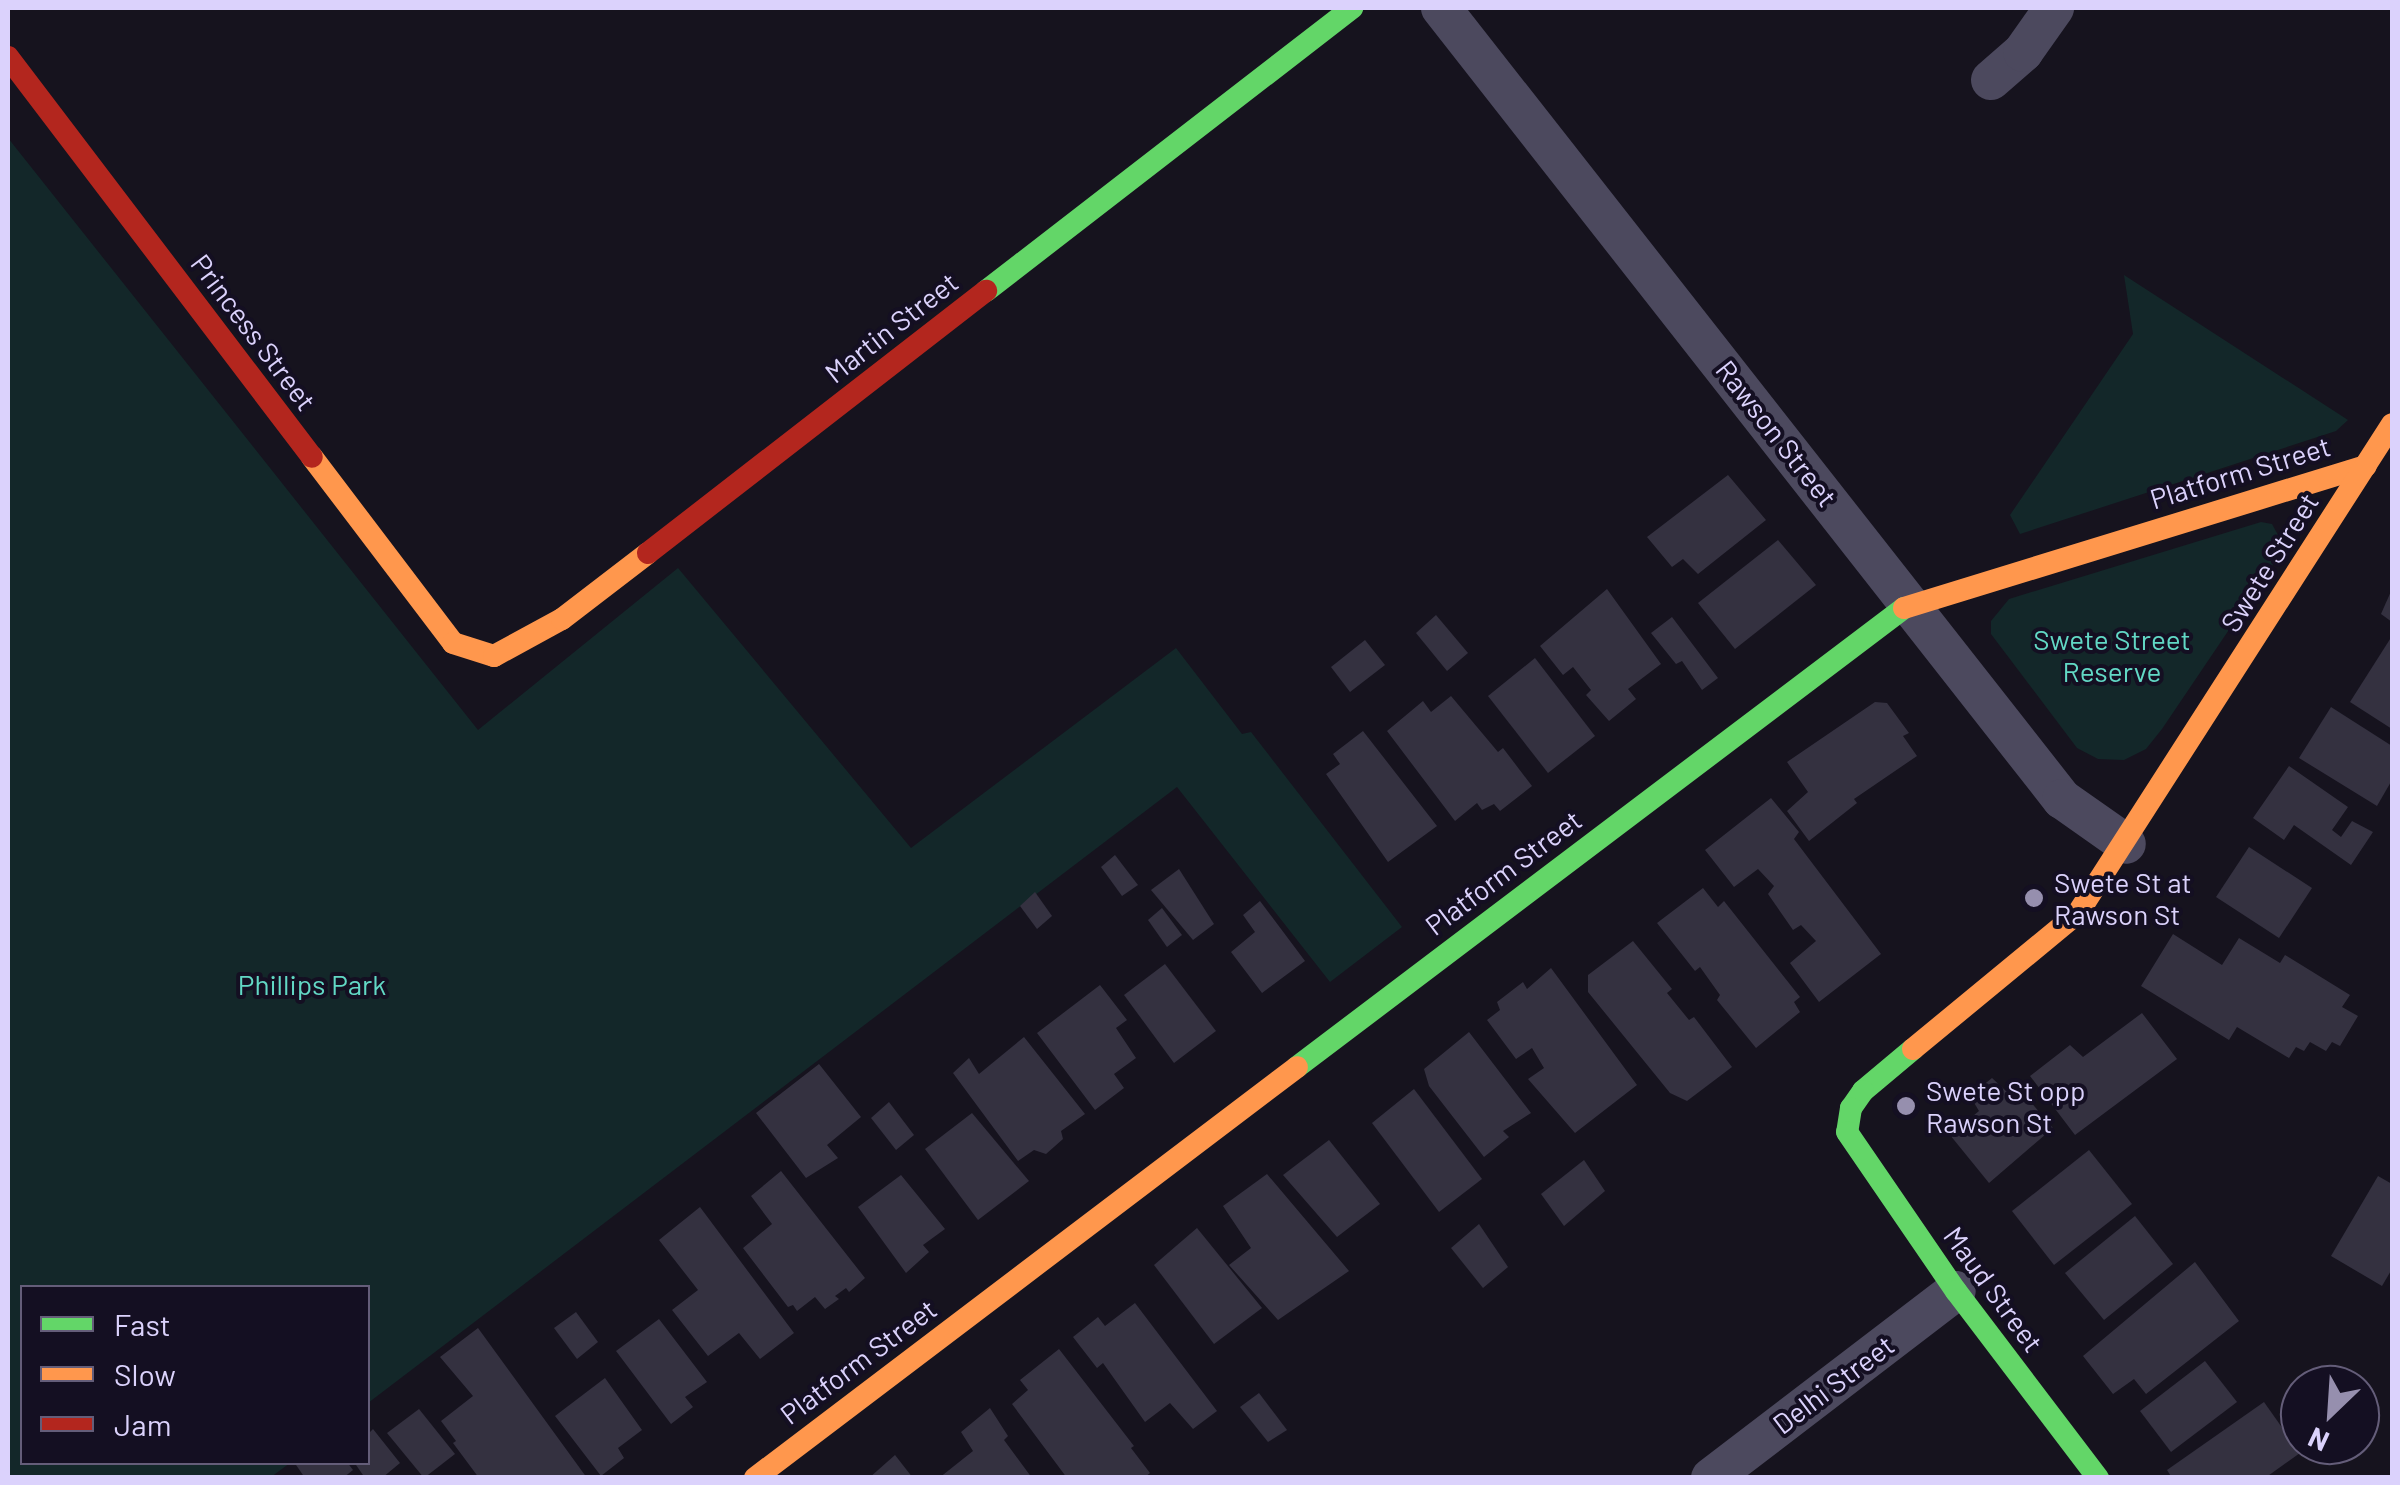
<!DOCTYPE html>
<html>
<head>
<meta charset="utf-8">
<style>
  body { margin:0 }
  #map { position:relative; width:2400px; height:1485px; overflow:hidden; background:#16131e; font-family:Barlow,sans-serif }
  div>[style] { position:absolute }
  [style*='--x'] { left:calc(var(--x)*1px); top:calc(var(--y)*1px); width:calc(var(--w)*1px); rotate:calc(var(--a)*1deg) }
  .green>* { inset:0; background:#132729 }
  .building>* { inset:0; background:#343140 }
  .street>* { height:40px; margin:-20px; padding:0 20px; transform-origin:20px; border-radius:20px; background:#4c495e }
  .fast>* { height:22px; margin:-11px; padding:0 11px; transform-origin:11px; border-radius:11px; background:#63d668 }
  .slow>* { height:22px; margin:-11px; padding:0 11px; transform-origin:11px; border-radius:11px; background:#ff974d }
  .jam>* { height:22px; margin:-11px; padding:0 11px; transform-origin:11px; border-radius:11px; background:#b3261e }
  .dots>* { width:28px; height:28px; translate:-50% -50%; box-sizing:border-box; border:5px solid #140f22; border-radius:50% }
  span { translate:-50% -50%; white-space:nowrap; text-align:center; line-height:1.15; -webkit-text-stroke:8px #140f22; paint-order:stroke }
  .street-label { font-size:28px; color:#dbd2fc }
  .park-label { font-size:28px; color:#62d8c5 }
  .poi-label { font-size:28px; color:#dbd2fc }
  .left { translate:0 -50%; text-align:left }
  .frame { position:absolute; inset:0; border:10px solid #dbd2fc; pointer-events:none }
  .legend { position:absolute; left:20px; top:1285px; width:350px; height:180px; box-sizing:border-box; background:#140f22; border:2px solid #645d79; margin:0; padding:12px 18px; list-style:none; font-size:30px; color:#dbd2fc }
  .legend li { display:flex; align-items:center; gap:20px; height:50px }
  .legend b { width:50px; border:2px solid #645d79 }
  .north { position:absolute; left:2280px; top:1365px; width:100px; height:100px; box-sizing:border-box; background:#140f22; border:2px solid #645d79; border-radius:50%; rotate:205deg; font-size:28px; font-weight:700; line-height:40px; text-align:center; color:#dbd2fc }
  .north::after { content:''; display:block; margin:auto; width:35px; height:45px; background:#968fae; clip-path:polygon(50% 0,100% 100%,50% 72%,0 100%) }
</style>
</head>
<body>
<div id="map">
  <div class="green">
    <div style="clip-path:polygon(8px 138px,478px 730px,678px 568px,911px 848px,1176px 648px,1242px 734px,1251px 732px,1402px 927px,1330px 982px,1177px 787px,368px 1403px,368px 1288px,22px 1288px,22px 1462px,290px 1463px,271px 1477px,8px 1477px)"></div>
    <div style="clip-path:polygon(2124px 275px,2348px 420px,2336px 431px,2020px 534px,2010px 515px,2133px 334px)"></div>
    <div style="clip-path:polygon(2261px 522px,2272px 524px,2278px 535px,2274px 563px,2162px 729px,2146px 749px,2124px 760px,2098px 759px,2077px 748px,1991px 634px,1991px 621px,2009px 599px)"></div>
  </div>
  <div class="building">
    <div style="clip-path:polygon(1728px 475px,1766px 520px,1698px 574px,1683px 559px,1672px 567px,1647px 537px)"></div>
    <div style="clip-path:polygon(1778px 540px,1816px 585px,1735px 649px,1698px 603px)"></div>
    <div style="clip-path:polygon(1607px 589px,1661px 664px,1628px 689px,1636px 699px,1609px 721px,1586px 695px,1591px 690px,1573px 667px,1563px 675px,1540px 646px)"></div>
    <div style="clip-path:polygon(2392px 589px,2392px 622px,2381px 614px)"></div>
    <div style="clip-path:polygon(1436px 615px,1468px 653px,1447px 671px,1416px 633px)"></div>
    <div style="clip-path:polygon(1672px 617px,1718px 678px,1702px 690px,1682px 661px,1676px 664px,1651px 633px)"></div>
    <div style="clip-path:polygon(2392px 636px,2392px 729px,2350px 702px)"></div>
    <div style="clip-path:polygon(1365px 640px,1385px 665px,1350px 692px,1331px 667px)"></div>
    <div style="clip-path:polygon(1535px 658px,1595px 736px,1548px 773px,1488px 696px)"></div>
    <div style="clip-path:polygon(1451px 696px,1498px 752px,1503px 748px,1532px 786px,1500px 811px,1494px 804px,1482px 810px,1477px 803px,1455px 821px,1387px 731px,1423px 701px,1431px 712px)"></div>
    <div style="clip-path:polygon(1875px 702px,1887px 703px,1909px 733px,1903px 736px,1917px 756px,1854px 799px,1857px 803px,1809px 841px,1787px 811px,1808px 792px,1787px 762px)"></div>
    <div style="clip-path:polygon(2331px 707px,2392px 746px,2392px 780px,2377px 806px,2299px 758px)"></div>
    <div style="clip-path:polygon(1363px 731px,1437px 826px,1388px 862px,1326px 774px,1340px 764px,1333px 754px)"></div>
    <div style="clip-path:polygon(2289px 766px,2348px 807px,2332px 830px,2341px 837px,2352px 821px,2373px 832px,2351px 865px,2294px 825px,2284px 840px,2253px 818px)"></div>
    <div style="clip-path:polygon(1771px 798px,1799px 832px,1794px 839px,1881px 954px,1819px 1002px,1790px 963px,1816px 941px,1801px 925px,1793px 930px,1768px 894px,1774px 886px,1758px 869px,1734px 887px,1705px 850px)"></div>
    <div style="clip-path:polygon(2249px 847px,2312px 888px,2279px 938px,2216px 897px)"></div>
    <div style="clip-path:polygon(1115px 855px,1138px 885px,1122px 896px,1101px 867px)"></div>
    <div style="clip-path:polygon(1179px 869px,1214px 924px,1193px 940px,1151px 890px)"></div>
    <div style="clip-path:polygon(1703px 888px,1718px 907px,1724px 901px,1800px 997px,1794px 1002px,1800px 1012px,1756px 1048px,1717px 1000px,1720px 995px,1700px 967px,1695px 971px,1657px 923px)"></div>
    <div style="clip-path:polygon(1035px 892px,1052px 916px,1037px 929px,1020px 906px)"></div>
    <div style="clip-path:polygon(1260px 901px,1305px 961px,1262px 993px,1231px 952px,1255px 932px,1243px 915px)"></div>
    <div style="clip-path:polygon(1162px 908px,1182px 935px,1167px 947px,1148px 920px)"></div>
    <div style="clip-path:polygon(2173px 934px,2222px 965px,2239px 938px,2280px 963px,2285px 955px,2350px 995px,2342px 1007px,2358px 1016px,2340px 1046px,2332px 1042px,2326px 1051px,2310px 1042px,2304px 1051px,2296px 1047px,2289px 1058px,2237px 1027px,2229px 1040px,2141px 986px)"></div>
    <div style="clip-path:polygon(1633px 941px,1672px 989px,1667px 993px,1689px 1020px,1694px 1017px,1732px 1067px,1687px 1101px,1670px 1093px,1588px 992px,1588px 975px)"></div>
    <div style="clip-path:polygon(1165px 964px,1216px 1031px,1174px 1063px,1124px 995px)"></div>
    <div style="clip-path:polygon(1551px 968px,1637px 1085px,1575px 1133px,1528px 1079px,1544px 1068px,1532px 1048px,1516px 1059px,1487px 1020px,1500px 1010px,1497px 1002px,1523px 982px,1527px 989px)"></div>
    <div style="clip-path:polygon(1100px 985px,1127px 1020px,1116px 1028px,1136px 1058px,1114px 1074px,1124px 1088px,1095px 1110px,1037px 1033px)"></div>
    <div style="clip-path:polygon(2142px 1013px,2177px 1059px,2075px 1135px,2030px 1076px,2070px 1045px,2083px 1057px)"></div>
    <div style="clip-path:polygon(1469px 1032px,1531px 1113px,1503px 1131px,1509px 1137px,1484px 1157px,1429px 1086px,1424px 1069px)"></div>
    <div style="clip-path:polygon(1024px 1037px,1085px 1114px,1061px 1131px,1063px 1139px,1046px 1154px,1034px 1150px,1018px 1161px,953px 1073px,969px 1058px,979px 1074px)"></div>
    <div style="clip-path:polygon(819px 1064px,861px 1117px,827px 1145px,838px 1158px,806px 1178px,756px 1113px)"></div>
    <div style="clip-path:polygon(1992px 1078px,2006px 1091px,2016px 1085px,2053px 1128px,1989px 1183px,1950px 1135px,1979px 1111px,1970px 1096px)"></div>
    <div style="clip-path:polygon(1414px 1089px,1482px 1179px,1439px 1212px,1372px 1123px)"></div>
    <div style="clip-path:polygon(889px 1102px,914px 1135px,896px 1150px,871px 1118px)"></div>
    <div style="clip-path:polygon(972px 1113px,1029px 1181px,978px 1220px,925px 1149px)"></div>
    <div style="clip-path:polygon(1329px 1140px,1380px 1204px,1337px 1237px,1283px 1175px)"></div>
    <div style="clip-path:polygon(2089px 1150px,2132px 1204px,2054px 1265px,2012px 1211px)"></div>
    <div style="clip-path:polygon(1584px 1160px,1605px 1191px,1564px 1226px,1541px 1194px)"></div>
    <div style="clip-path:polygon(781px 1171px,865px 1278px,849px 1292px,846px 1288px,835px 1296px,839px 1299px,825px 1309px,815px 1297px,797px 1311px,793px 1305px,788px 1307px,743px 1248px,772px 1224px,751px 1196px)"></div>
    <div style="clip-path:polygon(1267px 1174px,1349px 1271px,1278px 1320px,1229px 1265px,1251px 1248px,1223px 1206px)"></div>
    <div style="clip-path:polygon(901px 1175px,945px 1229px,923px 1245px,929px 1252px,906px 1273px,858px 1207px)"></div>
    <div style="clip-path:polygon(2378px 1176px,2392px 1184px,2392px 1269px,2382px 1286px,2331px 1256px)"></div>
    <div style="clip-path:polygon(700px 1207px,794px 1333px,760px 1359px,739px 1333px,708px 1356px,672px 1310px,698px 1290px,659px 1240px)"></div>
    <div style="clip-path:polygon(2135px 1216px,2173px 1264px,2104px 1320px,2065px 1273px)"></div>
    <div style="clip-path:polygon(1479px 1224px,1508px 1267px,1483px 1288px,1451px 1248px)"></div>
    <div style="clip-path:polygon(1197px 1228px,1262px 1308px,1214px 1344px,1154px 1265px)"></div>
    <div style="clip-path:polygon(2195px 1262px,2239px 1321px,2146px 1394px,2134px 1379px,2113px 1394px,2083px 1356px)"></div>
    <div style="clip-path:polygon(1135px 1303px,1217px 1411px,1193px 1429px,1170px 1403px,1145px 1422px,1103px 1363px,1097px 1368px,1073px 1337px,1098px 1317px,1105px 1326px)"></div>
    <div style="clip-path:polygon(576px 1312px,598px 1342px,577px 1359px,554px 1328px)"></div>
    <div style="clip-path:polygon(659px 1319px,707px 1382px,685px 1397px,693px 1407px,671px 1424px,616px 1351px)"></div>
    <div style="clip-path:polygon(478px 1328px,587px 1478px,479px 1478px,453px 1443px,456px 1441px,441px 1421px,473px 1396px,440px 1357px)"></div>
    <div style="clip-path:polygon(1059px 1349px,1134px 1446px,1131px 1448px,1150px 1473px,1144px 1478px,1067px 1478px,1012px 1404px,1028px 1390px,1020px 1380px)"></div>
    <div style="clip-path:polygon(2205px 1361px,2237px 1402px,2171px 1452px,2140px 1411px)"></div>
    <div style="clip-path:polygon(605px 1378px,642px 1430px,618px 1448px,624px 1458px,601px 1476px,555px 1416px)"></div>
    <div style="clip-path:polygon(1259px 1393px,1287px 1430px,1268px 1442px,1240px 1407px)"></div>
    <div style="clip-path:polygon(2264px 1402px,2300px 1453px,2265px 1478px,2172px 1478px,2167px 1470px)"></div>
    <div style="clip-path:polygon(990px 1408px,1008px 1436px,1004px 1440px,1032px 1478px,939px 1478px,973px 1451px,961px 1432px)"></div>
    <div style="clip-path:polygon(419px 1409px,455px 1454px,424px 1478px,387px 1433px)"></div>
    <div style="clip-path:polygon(373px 1429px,400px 1463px,382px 1478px,365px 1478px,354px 1462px,368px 1462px,368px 1434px)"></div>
    <div style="clip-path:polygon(895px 1455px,913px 1478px,869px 1478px)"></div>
    <div style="clip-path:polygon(294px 1462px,347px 1462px,353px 1470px,343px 1478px,305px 1478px)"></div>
  </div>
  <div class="street">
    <div style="--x:1441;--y:8;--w:1006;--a:51.87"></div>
    <div style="--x:2062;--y:799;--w:78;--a:35.1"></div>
    <div style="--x:1991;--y:80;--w:43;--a:-41.2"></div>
    <div style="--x:2023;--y:52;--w:54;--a:-54.8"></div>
    <div style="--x:1711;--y:1478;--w:308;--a:-37.4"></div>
  </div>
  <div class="fast">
    <div style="--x:986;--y:291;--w:463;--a:-37.7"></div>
    <div style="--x:1913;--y:1049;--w:65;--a:140"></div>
    <div style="--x:1863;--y:1091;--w:21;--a:125"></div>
    <div style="--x:1851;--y:1108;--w:24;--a:99"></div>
    <div style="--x:1847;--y:1132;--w:193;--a:55.6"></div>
    <div style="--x:1956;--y:1291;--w:235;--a:52.8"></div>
    <div style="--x:1297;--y:1067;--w:761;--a:-37.1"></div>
  </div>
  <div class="slow">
    <div style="--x:312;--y:457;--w:233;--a:52.8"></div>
    <div style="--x:453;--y:643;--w:43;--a:17.6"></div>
    <div style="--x:494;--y:656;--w:77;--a:-28.6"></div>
    <div style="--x:562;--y:619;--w:108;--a:-37.5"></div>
    <div style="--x:1904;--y:608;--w:483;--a:-17.1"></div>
    <div style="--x:1913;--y:1049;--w:214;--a:-39.5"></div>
    <div style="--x:2078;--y:913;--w:581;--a:-57.29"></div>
    <div style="--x:755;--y:1478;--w:680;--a:-37.17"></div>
  </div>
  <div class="jam">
    <div style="--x:8;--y:57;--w:502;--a:52.77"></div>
    <div style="--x:648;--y:553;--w:428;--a:-37.8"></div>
  </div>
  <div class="dots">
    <div style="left:2034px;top:898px;background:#968fae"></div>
    <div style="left:1906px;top:1106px;background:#968fae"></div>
  </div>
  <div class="street-label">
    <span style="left:891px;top:327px;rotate:-38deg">Martin Street</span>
    <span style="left:254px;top:332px;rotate:53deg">Princess Street</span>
    <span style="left:1777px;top:433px;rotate:52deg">Rawson Street</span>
    <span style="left:2240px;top:472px;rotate:-17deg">Platform Street</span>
    <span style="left:2269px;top:562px;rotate:-58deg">Swete Street</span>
    <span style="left:1503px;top:872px;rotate:-37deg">Platform Street</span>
    <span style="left:1994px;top:1289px;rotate:54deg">Maud Street</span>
    <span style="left:858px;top:1361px;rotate:-37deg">Platform Street</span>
    <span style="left:1833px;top:1384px;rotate:-37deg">Delhi Street</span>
  </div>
  <div class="park-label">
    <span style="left:2112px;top:655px">Swete Street<br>Reserve</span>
    <span style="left:312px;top:984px">Phillips Park</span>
  </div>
  <div class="poi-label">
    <span class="left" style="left:2054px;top:898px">Swete St at<br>Rawson St</span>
    <span class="left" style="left:1926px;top:1106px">Swete St opp<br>Rawson St</span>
  </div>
  <div class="frame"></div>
  <ul class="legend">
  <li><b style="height:12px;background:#63d668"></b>Fast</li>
  <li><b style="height:12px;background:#ff974d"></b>Slow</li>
  <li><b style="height:12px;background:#b3261e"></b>Jam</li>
  </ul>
  <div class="north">N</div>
</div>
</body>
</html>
